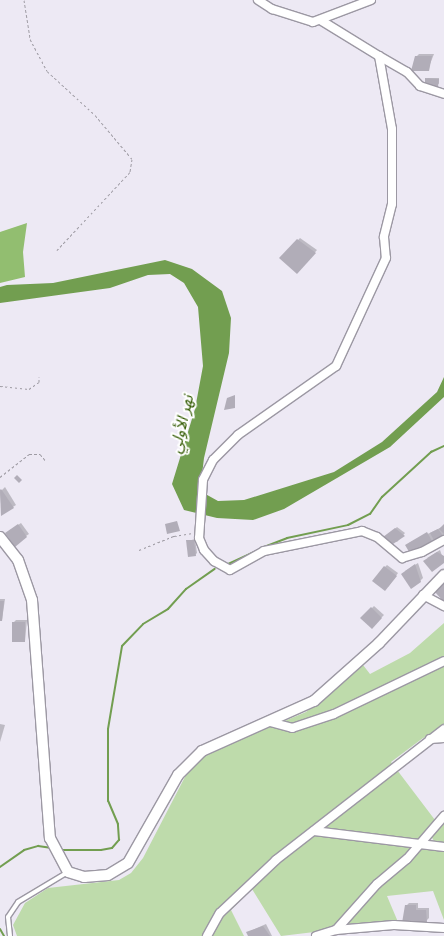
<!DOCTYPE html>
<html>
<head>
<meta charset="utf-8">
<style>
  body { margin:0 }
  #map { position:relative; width:444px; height:936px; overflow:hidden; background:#ede9f4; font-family:Mulish,"Noto Sans Arabic",sans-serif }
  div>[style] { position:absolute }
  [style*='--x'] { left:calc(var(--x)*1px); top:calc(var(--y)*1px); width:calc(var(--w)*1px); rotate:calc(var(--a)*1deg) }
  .green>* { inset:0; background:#bedbab }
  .forest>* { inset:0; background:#92be70 }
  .water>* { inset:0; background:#729e50 }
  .shadow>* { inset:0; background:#0003 }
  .stream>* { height:2px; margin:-1px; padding:0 1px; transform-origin:1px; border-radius:1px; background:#729e50 }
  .building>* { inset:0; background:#b1adb8 }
  .path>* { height:1px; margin-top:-0.5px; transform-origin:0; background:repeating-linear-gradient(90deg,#9e9ba3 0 2.5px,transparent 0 5px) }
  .roads { filter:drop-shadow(1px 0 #9c98a3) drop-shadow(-1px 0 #9c98a3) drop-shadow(0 1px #9c98a3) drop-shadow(0 -1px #9c98a3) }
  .lane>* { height:4px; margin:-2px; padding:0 2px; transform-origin:2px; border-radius:2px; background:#fff }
  .street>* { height:8px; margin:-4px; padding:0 4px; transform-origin:4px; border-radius:4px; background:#fff }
  .secondary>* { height:10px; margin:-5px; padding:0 5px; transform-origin:5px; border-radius:5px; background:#fff }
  span { translate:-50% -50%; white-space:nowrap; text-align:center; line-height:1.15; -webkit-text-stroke:4px #fff; paint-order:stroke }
  .water-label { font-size:16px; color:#315900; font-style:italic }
</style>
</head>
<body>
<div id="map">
  <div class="green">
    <div style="clip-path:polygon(444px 623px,444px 732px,423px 738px,391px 762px,435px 820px,414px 845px,444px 851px,444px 920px,433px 891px,387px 896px,398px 922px,281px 936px,252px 889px,231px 910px,244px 936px,17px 936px,13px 925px,25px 903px,48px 888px,119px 880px,131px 873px,143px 858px,187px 773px,208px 753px,306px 712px,363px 665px,370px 674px,410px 653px)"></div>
    <div style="clip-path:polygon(444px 821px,444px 843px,434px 841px,431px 836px)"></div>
  </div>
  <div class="forest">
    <div style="clip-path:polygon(27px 223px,23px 252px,25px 277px,0 283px,0 232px)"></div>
  </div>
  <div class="water">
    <div style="clip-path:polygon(165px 260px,192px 269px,222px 291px,231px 318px,229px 353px,204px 458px,200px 491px,218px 501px,244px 500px,334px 472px,382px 442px,437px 392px,444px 377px,444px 397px,390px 447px,284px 509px,253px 520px,217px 518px,184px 510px,172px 484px,195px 409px,203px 366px,198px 307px,184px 283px,170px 274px,148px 275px,110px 288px,0 303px,0 287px,7px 285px,53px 283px)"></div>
  </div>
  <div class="shadow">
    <div style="clip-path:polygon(419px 54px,434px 54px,428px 69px,416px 57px)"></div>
    <div style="clip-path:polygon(428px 78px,439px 78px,439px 84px,426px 79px)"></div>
    <div style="clip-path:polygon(300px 238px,317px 250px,297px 273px,281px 258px)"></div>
    <div style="clip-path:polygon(5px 487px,16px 505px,2px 514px,0 492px)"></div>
    <div style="clip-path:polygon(21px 523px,29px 534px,26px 536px,9px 531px)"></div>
    <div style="clip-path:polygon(444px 526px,444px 538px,435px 539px,412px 554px,409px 543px)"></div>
    <div style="clip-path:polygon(397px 527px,405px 533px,397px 542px,386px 537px)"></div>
    <div style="clip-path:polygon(195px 539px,197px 553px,195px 555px,188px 541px)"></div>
    <div style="clip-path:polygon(440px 550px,444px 561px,427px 558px)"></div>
    <div style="clip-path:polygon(418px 563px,423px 578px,420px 581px,405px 571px)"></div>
    <div style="clip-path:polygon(387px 565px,398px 573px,388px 587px,385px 567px)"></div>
    <div style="clip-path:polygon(0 599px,5px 599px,2px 620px,0 620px)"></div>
    <div style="clip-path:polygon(374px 606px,384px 615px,372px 627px,362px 618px)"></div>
    <div style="clip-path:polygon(16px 620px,27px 620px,25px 641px,13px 623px)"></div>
    <div style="clip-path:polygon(0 724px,5px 725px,0 742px)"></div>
    <div style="clip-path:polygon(409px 903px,418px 903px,418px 908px,429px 908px,429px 918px,426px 921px,406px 906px)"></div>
    <div style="clip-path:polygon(266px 924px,272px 936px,250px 936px,248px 932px)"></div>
  </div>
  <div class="stream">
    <div style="--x:264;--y:547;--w:25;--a:-21"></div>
    <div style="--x:287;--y:538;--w:62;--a:-12"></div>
    <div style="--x:348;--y:525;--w:25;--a:-27"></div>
    <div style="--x:370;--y:514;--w:21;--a:-55"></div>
    <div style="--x:382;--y:497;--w:67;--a:-42.6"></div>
    <div style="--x:431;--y:452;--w:14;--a:-25"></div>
    <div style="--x:226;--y:565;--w:38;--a:-25"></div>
    <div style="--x:61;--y:850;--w:40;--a:0"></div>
    <div style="--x:101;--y:850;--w:11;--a:-10"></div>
    <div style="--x:112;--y:848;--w:11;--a:-49"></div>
    <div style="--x:119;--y:840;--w:16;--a:-94"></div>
    <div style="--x:118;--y:824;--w:25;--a:-113"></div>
    <div style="--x:108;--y:801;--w:72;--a:-90"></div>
    <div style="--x:108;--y:729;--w:84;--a:-80.4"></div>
    <div style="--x:122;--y:646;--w:30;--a:-46"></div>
    <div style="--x:143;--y:624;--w:29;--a:-31"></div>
    <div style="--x:168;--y:609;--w:27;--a:-48"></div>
    <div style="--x:186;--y:589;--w:35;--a:-35"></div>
    <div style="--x:0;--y:867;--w:29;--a:-35"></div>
    <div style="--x:24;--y:850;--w:15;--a:-16"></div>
    <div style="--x:38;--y:846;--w:14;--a:8"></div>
    <div style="--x:0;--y:929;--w:8;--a:60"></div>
  </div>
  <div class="building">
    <div style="clip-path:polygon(415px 56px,432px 56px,429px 71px,411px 71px)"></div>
    <div style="clip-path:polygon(425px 78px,439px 79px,438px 87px,425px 86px)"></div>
    <div style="clip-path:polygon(297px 239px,316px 253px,297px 274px,279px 258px)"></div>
    <div style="clip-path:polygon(235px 395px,235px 408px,224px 410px,227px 398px)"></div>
    <div style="clip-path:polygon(17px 475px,22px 480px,19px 483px,14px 478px)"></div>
    <div style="clip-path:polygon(1px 489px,14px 508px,1px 516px,0 490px)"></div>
    <div style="clip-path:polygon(177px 521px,180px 531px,167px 534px,165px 524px)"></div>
    <div style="clip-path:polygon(18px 524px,27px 537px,15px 547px,5px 533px)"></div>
    <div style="clip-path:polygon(444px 524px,444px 534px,439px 529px)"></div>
    <div style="clip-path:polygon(395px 528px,405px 536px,393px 544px,383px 537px)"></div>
    <div style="clip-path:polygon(438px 529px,444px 537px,436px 544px,430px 533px)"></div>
    <div style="clip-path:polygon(427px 532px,433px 543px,411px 555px,405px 545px)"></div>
    <div style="clip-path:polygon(186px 540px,194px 540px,196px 556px,188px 557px)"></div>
    <div style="clip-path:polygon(437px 552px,444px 556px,444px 563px,432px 572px,423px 561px)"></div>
    <div style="clip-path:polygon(415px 564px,421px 582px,411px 589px,401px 574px)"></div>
    <div style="clip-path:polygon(384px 566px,397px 576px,385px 591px,372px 581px)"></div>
    <div style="clip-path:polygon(444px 582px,444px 602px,434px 591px)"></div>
    <div style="clip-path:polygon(0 601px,4px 601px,2px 621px,0 621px)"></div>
    <div style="clip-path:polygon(371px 607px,382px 618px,372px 629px,360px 618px)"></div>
    <div style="clip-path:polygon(12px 622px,25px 622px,25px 642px,12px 642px)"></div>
    <div style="clip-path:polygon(405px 905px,416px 905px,416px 910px,426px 910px,427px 922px,402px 923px)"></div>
    <div style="clip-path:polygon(263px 926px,270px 936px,248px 936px,246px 932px)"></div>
  </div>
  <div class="path">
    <div style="--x:24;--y:0;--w:39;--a:81"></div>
    <div style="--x:30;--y:39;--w:36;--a:62"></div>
    <div style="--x:47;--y:71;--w:65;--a:42.5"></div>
    <div style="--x:95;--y:115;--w:57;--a:49.9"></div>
    <div style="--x:132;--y:159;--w:13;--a:99"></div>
    <div style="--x:130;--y:172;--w:107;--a:133.1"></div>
    <div style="--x:0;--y:386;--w:29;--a:6"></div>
    <div style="--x:29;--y:389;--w:12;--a:-35"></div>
    <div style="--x:39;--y:382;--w:5;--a:-90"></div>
    <div style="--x:0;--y:477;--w:37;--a:-38"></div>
    <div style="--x:29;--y:454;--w:11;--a:0"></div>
    <div style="--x:40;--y:454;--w:8;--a:50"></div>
    <div style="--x:139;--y:550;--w:38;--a:-22"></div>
    <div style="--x:174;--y:536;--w:19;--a:-9"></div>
  </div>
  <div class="roads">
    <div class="lane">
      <div style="--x:10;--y:936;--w:19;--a:-96"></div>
      <div style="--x:8;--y:917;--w:18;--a:-56"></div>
      <div style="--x:18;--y:902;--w:58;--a:-31"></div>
    </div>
    <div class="street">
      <div style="--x:258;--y:0;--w:17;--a:33"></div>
      <div style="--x:272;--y:9;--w:43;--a:17.6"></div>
      <div style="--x:313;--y:22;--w:62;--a:-20.8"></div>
      <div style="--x:322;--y:21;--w:67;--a:31.6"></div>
      <div style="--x:379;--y:56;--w:74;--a:79.9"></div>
      <div style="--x:392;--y:129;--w:75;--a:90"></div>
      <div style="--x:392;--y:204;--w:34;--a:104"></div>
      <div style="--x:384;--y:237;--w:21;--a:85"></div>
      <div style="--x:386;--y:258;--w:119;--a:114.8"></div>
      <div style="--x:336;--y:366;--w:120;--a:144.9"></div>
      <div style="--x:238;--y:435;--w:35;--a:135"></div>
      <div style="--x:213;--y:460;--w:22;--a:117"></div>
      <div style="--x:203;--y:480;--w:58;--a:93.9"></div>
      <div style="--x:199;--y:538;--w:13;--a:67"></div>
      <div style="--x:204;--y:550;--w:15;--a:48"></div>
      <div style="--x:214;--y:561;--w:18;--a:29"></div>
      <div style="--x:230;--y:570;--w:39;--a:-29"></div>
      <div style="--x:264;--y:551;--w:100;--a:-11.5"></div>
      <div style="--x:362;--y:531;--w:16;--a:22"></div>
      <div style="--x:377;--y:537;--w:33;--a:40"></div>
      <div style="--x:402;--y:558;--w:21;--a:-17"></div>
      <div style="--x:422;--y:552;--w:25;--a:-29"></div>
      <div style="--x:379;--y:56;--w:32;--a:30"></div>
      <div style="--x:407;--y:72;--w:19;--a:47"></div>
      <div style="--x:420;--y:86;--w:25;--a:18"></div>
      <div style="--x:423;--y:595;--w:24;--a:28"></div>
      <div style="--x:270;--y:722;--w:23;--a:15"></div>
      <div style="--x:292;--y:728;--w:44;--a:-18.4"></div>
      <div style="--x:334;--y:714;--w:122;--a:-25.7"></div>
      <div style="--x:430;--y:739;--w:14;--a:-4"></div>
      <div style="--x:314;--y:831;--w:131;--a:7"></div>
      <div style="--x:336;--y:930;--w:62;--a:-48.3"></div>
      <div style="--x:377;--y:884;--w:39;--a:-40"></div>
      <div style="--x:407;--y:859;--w:57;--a:-49.3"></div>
      <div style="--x:207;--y:936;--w:26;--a:-61"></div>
      <div style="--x:220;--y:913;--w:77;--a:-43.4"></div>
      <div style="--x:276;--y:860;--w:213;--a:-37.9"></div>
      <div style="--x:316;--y:936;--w:21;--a:-17"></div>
      <div style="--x:336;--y:930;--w:58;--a:-4.9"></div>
      <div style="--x:394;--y:925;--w:50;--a:3.4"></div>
    </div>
    <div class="secondary">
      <div style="--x:0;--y:537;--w:29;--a:52"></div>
      <div style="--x:18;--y:560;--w:42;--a:70.7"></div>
      <div style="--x:32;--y:600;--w:239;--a:85.7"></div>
      <div style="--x:50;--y:838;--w:38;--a:62"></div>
      <div style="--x:68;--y:872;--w:17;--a:17"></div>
      <div style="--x:84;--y:877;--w:24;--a:-5"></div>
      <div style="--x:108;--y:875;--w:23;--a:-31"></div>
      <div style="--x:128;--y:863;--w:101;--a:-60.4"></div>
      <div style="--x:178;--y:775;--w:34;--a:-45"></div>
      <div style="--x:202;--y:751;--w:123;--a:-24.1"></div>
      <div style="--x:314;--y:701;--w:87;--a:-41.7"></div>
      <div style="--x:379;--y:643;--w:94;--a:-46.3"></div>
    </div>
  </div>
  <div class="water-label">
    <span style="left:181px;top:424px;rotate:-77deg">نهر الأولي</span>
  </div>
</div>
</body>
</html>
